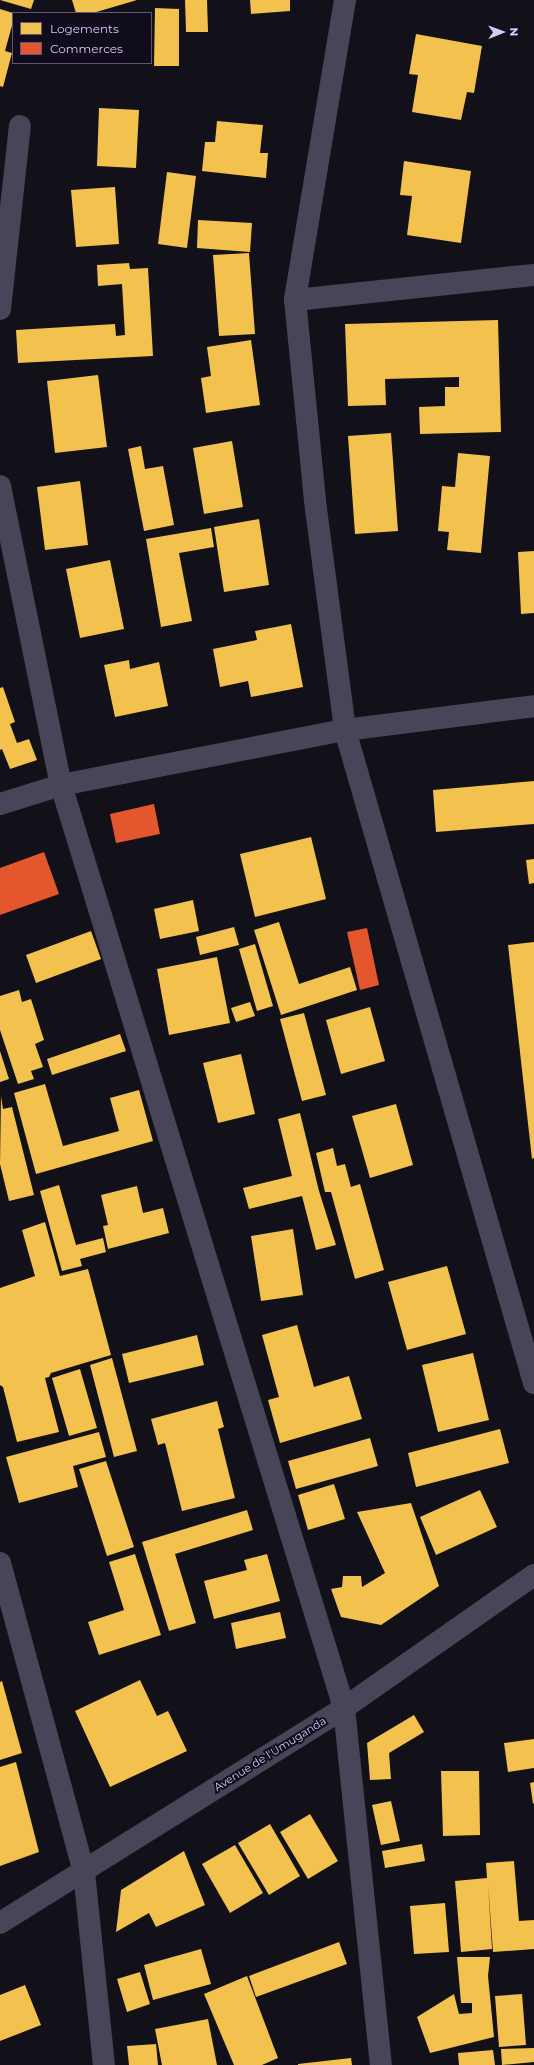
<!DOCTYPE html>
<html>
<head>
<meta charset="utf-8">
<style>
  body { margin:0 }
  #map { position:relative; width:534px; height:2065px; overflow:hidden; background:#121018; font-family:Montserrat,sans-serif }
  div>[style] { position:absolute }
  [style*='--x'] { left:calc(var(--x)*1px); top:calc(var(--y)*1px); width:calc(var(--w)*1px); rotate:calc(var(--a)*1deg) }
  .homes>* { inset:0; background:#f2c14e }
  .shops>* { inset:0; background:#e4572e }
  .minor>* { height:22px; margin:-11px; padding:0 11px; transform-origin:11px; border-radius:11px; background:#484558 }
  span { translate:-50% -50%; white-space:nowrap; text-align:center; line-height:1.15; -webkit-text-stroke:4px #110c1b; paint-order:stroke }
  .street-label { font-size:11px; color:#d6cafb }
  .legend { position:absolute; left:12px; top:12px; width:140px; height:52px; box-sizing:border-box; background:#110c1b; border:1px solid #605875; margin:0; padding:5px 7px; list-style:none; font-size:12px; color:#d6cafb }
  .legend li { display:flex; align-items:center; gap:8px; height:20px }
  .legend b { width:20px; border:1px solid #605875 }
  .north { position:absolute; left:482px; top:12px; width:40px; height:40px; -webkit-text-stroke:3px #110c1b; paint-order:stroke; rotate:89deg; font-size:11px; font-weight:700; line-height:16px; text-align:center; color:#d6cafb }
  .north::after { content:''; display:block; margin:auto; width:14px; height:18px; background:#d6cafb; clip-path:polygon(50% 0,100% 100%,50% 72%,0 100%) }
</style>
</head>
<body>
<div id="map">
  <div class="homes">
    <div style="clip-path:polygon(0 0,34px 0,31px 9px)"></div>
    <div style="clip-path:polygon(72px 0,137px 0,93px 13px,76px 13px)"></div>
    <div style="clip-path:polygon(185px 0,207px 0,208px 32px,186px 32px)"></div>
    <div style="clip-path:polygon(250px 0,290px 0,290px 11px,251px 14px)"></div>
    <div style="clip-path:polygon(155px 8px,179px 9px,179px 66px,154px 66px)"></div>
    <div style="clip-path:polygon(0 9px,13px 13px,13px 22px,5px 51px,12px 53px,3px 87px,0 86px)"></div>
    <div style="clip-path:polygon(416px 34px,482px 46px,474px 93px,467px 92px,461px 120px,412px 112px,418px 75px,409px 74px)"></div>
    <div style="clip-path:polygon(99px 108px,139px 110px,136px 168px,97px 166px)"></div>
    <div style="clip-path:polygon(217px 121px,263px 125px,260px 153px,268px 153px,266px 178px,202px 171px,205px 142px,215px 142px)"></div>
    <div style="clip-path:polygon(404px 161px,471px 171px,461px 243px,407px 235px,412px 196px,400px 195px)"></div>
    <div style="clip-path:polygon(167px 172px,196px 176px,187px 248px,158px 244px)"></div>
    <div style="clip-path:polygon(115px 187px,119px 244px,76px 247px,71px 190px)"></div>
    <div style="clip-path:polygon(198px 220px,252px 223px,250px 252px,197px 248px)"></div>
    <div style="clip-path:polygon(249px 253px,255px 334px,219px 336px,213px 255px)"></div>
    <div style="clip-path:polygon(129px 263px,130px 269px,148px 268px,153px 356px,18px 363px,16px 330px,115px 324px,116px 336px,125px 335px,122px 284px,98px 286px,97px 265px)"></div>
    <div style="clip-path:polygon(498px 320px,501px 432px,420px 434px,419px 407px,445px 406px,445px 387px,459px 387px,459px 377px,385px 379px,386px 405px,348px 406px,345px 324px)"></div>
    <div style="clip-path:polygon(251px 340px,260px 405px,206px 413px,201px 378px,211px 376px,207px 347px)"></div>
    <div style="clip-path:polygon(98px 375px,107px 447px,55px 453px,47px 381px)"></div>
    <div style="clip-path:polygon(391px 433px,398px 531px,355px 534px,348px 436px)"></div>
    <div style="clip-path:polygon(232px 441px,243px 507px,204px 514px,193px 448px)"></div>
    <div style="clip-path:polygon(141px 446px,145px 469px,163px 466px,174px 525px,144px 531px,128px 449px)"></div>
    <div style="clip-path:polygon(458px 453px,490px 456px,481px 553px,447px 550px,449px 532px,438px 531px,442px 486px,455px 487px)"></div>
    <div style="clip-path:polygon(80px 481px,88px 545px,45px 550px,37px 487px)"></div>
    <div style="clip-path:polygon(259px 519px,269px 585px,224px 592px,214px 527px)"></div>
    <div style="clip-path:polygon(211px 528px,214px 547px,179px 553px,192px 621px,161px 627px,146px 539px)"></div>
    <div style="clip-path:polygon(534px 551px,534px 613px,521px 614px,518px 552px)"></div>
    <div style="clip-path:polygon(110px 560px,124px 629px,80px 638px,66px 569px)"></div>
    <div style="clip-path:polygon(291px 624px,303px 687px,251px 697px,248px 681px,220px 687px,213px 649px,257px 640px,255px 631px)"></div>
    <div style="clip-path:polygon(129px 660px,130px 669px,159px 662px,168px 706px,115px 717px,104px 665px)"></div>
    <div style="clip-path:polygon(3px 687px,15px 722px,10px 724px,17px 743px,29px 739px,37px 760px,10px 769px,2px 749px,0 750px,0 688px)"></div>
    <div style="clip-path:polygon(534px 781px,534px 824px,436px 832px,433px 790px)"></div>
    <div style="clip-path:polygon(311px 837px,326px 899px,255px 917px,240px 854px)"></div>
    <div style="clip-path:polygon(534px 859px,534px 883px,529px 884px,526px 860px)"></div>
    <div style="clip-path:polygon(193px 900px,199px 931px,160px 939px,154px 909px)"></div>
    <div style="clip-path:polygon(279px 922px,299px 984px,350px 967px,357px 990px,281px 1015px,254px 930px)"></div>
    <div style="clip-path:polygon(234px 927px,239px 945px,200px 955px,196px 937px)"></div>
    <div style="clip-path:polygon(91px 931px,101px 959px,36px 983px,26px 955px)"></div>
    <div style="clip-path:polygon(534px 942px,534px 1158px,532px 1159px,508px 945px)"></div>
    <div style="clip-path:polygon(255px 944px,273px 1006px,257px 1011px,239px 949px)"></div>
    <div style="clip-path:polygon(217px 957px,230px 1023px,169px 1035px,157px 969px)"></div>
    <div style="clip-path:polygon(19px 990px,22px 1002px,31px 999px,44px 1040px,35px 1044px,43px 1067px,31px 1071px,34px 1079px,18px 1084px,0 1030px,0 996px)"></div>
    <div style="clip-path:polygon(250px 1002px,255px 1016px,236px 1022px,231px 1008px)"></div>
    <div style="clip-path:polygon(370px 1007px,385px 1061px,341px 1074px,326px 1020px)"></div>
    <div style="clip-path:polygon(304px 1013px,326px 1095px,302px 1101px,280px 1019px)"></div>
    <div style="clip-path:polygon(120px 1034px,126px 1051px,52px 1075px,47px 1059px)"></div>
    <div style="clip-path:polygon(0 1051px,9px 1079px,0 1082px)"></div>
    <div style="clip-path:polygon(241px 1054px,255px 1114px,218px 1123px,203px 1063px)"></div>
    <div style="clip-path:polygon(45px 1084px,63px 1146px,119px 1131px,110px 1098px,139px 1090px,153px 1141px,36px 1174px,14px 1093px)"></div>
    <div style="clip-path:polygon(1px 1096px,3px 1109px,12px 1107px,34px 1195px,9px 1201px,0 1164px)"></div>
    <div style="clip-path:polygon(396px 1104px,413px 1165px,370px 1178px,352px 1116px)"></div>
    <div style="clip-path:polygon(300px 1113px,319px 1191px,336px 1245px,316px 1250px,302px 1196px,249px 1209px,243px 1188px,292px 1176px,278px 1119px)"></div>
    <div style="clip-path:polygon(333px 1148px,337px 1166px,345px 1164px,351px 1187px,360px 1184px,384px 1270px,355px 1279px,331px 1192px,325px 1192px,316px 1153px)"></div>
    <div style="clip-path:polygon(59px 1185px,76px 1245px,103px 1238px,106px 1252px,80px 1259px,82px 1266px,62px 1271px,40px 1191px)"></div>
    <div style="clip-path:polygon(137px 1186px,143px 1213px,163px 1208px,169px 1233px,108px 1249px,103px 1226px,108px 1225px,101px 1195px)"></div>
    <div style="clip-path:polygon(45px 1222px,60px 1276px,88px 1269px,111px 1355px,51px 1373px,49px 1377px,45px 1378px,59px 1432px,17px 1442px,3px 1387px,0 1385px,0 1288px,35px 1276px,22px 1230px)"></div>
    <div style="clip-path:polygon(293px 1229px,303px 1295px,261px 1301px,251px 1236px)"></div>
    <div style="clip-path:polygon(447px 1266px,466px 1334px,407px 1350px,388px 1282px)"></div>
    <div style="clip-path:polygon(297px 1325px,314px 1387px,349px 1376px,362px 1419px,280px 1443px,268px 1400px,279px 1397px,262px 1335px)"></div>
    <div style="clip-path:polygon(197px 1335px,204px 1365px,129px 1383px,122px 1354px)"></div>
    <div style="clip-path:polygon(473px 1353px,489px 1420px,438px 1432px,422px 1365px)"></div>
    <div style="clip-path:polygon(112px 1358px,137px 1451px,114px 1457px,90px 1365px)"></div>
    <div style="clip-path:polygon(80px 1369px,97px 1428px,69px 1436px,52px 1378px)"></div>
    <div style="clip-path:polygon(217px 1401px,224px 1427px,218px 1429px,235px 1498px,182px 1511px,165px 1443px,158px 1445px,151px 1419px)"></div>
    <div style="clip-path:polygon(500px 1429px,509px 1463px,416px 1487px,408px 1453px)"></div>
    <div style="clip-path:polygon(99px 1432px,106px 1457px,73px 1466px,78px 1487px,19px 1503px,6px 1457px)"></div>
    <div style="clip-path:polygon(370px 1438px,378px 1466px,296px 1489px,288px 1461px)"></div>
    <div style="clip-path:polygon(106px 1461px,134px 1547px,107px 1556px,79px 1469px)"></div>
    <div style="clip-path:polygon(334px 1484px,345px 1519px,308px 1530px,298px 1495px)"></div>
    <div style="clip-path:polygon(480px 1490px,497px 1527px,436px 1555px,420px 1517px)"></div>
    <div style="clip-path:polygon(411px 1503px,439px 1586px,381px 1625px,341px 1617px,331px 1589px,342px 1587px,343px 1576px,361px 1576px,362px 1587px,385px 1573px,357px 1512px)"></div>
    <div style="clip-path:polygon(247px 1510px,253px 1530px,175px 1554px,196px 1623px,169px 1631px,142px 1542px)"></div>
    <div style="clip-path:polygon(135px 1554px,161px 1635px,99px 1655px,88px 1622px,124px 1610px,109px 1562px)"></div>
    <div style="clip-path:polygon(267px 1554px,280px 1601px,214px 1619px,204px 1581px,247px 1570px,244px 1560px)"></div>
    <div style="clip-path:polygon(280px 1612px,286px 1638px,236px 1649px,231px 1623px)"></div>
    <div style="clip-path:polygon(140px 1680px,157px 1716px,168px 1711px,187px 1751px,110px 1787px,75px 1711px)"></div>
    <div style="clip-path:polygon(2px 1681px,22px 1753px,0 1760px,0 1682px)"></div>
    <div style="clip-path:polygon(414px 1715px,424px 1732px,389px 1753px,391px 1779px,370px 1780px,367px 1743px)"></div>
    <div style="clip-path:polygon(534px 1739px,534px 1768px,508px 1772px,504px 1743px)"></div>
    <div style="clip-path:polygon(16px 1762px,39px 1852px,0 1866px,0 1767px)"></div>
    <div style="clip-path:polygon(441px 1771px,479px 1771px,480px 1835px,443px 1836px)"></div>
    <div style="clip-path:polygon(534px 1782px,534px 1803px,533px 1804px,530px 1783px)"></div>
    <div style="clip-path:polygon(391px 1801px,400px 1841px,381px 1845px,372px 1805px)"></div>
    <div style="clip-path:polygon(310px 1814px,338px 1861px,308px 1879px,280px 1832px)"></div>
    <div style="clip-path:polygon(270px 1824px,300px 1876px,269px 1895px,238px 1843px)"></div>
    <div style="clip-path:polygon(422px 1844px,425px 1861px,385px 1868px,382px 1851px)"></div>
    <div style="clip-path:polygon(235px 1845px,263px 1893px,230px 1913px,202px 1864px)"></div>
    <div style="clip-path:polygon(184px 1851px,205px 1905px,156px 1927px,149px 1913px,116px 1932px,121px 1890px)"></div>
    <div style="clip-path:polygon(514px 1861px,519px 1921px,534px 1920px,534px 1949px,493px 1952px,488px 1884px,492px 1949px,461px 1952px,455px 1881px,487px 1878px,486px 1863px)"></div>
    <div style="clip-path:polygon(445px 1903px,449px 1952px,414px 1954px,410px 1906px)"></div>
    <div style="clip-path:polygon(339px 1942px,347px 1964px,256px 1997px,249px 1976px)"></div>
    <div style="clip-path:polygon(201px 1949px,211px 1984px,153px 2000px,144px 1965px)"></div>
    <div style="clip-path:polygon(457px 1957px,490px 1957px,488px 1976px,494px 2037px,430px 2053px,417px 2017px,454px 1994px,459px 2014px,472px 2013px,472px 2003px,461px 2003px)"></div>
    <div style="clip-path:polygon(140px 1972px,150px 2004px,127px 2012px,117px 1979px)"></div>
    <div style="clip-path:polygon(247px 1976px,278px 2058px,262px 2065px,234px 2065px,204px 1994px)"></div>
    <div style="clip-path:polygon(25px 1985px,41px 2025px,0 2041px,0 1995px)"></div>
    <div style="clip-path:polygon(522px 1994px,526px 2045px,499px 2047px,495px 1996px)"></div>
    <div style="clip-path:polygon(208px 2019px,217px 2065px,162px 2065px,155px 2029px)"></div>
    <div style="clip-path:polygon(156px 2044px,158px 2065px,129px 2065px,127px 2046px)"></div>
    <div style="clip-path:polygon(534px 2048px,534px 2062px,502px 2065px,501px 2049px)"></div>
    <div style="clip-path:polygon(493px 2050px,495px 2065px,459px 2065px,458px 2053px)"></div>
    <div style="clip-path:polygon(351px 2058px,352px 2065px,298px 2065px,298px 2064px)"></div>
  </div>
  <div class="shops">
    <div style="clip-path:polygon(154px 804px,160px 834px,116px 843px,110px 814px)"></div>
    <div style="clip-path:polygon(44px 852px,59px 894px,0 915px,0 868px)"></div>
    <div style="clip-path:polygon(367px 928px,379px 985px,360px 990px,347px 932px)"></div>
  </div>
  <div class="minor">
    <div style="--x:345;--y:0;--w:304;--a:99.5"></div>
    <div style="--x:295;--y:300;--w:210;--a:84.3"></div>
    <div style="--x:316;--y:509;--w:223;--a:82.5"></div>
    <div style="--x:345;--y:730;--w:680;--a:73.86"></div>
    <div style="--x:295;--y:300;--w:240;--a:-6"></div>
    <div style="--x:0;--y:309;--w:184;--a:-83.8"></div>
    <div style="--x:0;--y:486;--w:305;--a:78.5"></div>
    <div style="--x:61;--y:785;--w:965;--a:72.95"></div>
    <div style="--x:344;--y:1708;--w:359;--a:84.1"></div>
    <div style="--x:0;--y:804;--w:64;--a:-17.3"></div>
    <div style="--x:61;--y:785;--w:289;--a:-11"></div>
    <div style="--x:345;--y:730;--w:191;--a:-7.2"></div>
    <div style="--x:0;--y:1563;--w:320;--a:74.8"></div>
    <div style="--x:84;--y:1872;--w:194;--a:84.1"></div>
    <div style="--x:0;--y:1923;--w:406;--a:-32"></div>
    <div style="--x:344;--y:1708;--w:232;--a:-35"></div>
  </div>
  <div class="street-label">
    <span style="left:270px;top:1754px;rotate:-32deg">Avenue de l'Umuganda</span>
  </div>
  <ul class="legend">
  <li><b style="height:11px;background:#f2c14e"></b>Logements</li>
  <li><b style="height:11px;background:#e4572e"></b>Commerces</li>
  </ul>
  <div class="north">N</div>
</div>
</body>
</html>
